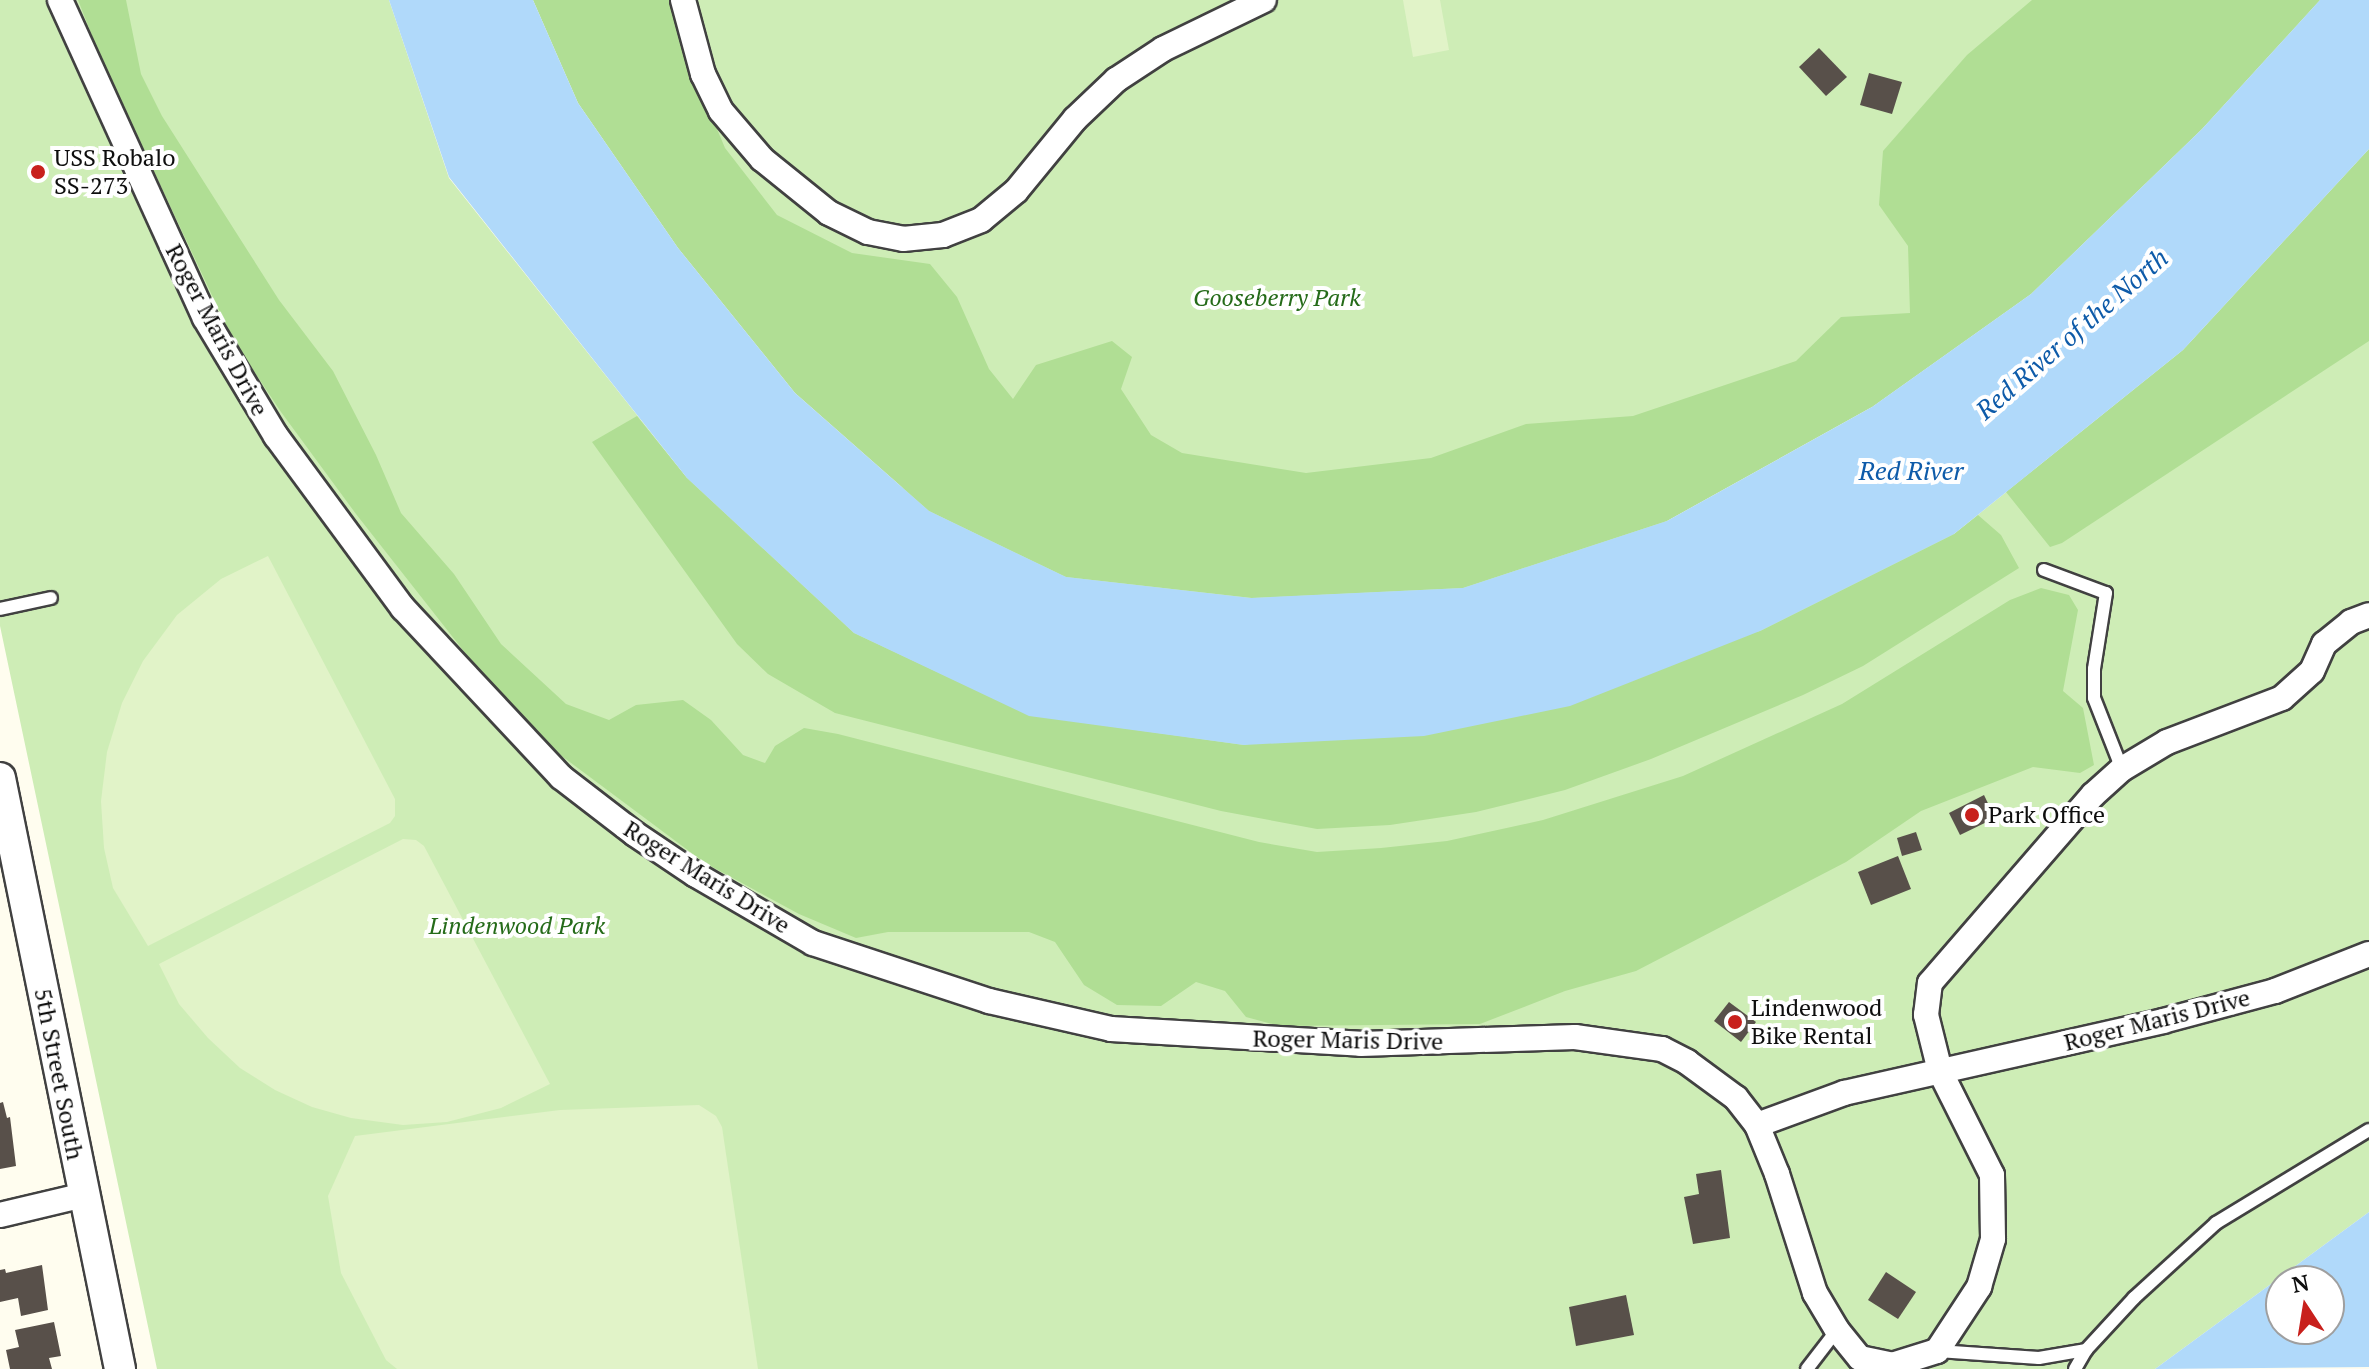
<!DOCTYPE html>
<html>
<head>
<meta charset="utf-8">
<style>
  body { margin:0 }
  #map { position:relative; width:2369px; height:1369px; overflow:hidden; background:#fffdef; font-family:"PT Serif",serif }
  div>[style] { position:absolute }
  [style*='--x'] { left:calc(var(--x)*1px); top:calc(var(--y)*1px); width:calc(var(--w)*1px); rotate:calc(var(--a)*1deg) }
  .green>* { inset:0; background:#ceedb6 }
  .forest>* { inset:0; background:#b0de94 }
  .pitch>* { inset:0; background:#e1f3c8 }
  .water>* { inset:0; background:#b0d9fa }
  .building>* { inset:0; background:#58504a }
  .roads { filter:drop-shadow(2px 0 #414141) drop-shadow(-2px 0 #414141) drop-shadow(0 2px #414141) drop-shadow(0 -2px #414141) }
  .service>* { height:12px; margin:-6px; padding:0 6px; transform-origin:6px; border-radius:6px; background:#fff }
  .minor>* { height:24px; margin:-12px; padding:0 12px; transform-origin:12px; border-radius:12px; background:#fff }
  .tertiary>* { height:30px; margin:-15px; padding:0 15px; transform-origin:15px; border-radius:15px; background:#fff }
  .dots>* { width:22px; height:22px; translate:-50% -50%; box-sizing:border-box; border:4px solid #fff; border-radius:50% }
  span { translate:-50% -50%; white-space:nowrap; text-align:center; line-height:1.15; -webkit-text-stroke:8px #fff; paint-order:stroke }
  .poi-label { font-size:24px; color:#0e0e0e }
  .left { translate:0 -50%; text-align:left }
  .park-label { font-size:24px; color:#256b19; font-style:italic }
  .street-label { font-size:24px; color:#0e0e0e }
  .water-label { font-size:26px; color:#0e5ba9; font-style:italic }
  .north { position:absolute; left:2265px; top:1265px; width:80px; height:80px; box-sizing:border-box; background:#fff; border:2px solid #9f9f9f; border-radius:50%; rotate:348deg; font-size:22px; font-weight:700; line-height:32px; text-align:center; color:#0e0e0e }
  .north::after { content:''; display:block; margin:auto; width:28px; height:36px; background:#c8201c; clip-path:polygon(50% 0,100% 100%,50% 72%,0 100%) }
</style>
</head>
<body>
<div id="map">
  <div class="green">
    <div style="clip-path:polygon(0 0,389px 0,449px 178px,687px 478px,1954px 534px,2183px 350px,2369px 149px,2369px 1212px,2155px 1369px,157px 1369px,0 626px)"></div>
    <div style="clip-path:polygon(533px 0,2320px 0,2202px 129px,2031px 294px,1872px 407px,1066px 577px)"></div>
  </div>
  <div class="forest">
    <div style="clip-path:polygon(78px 0,126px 0,141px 74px,162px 116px,279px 300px,333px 371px,376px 455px,401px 513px,454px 574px,501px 644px,566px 704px,609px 720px,636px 705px,683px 700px,711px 720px,743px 755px,765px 763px,775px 746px,804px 728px,838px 734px,1259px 842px,1317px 852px,1381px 848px,1447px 841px,1543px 820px,1683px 776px,1842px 704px,2010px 600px,2041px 588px,2069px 595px,2078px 610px,2063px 691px,2083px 708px,2094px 765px,2080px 773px,2033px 767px,1921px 811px,1846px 862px,1636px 971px,1565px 991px,1480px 1024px,1280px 1026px,1246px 1017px,1225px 991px,1196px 982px,1161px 1006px,1117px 1005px,1084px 985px,1055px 942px,1029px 932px,888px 932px,856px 938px,799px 914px,705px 863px,539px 739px,470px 659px,356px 514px,281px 412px,232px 338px,100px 56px)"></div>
    <div style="clip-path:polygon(533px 0,672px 0,690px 65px,725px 148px,777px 215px,852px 253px,930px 264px,957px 297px,989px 369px,1013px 399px,1036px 365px,1112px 341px,1132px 357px,1121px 389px,1151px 435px,1182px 453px,1306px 473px,1431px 458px,1526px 424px,1633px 416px,1796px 361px,1841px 317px,1910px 313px,1908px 246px,1879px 205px,1883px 151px,1967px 55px,2032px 0,2320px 0,2202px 129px,2031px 294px,1872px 407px,1667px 521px,1463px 588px,1252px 598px,1066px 577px,929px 511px,795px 393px,678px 248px,578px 103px)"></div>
    <div style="clip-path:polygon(2369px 149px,2369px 341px,2062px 543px,2050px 547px,2006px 492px,2183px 350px)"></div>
    <div style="clip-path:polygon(637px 416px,687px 478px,854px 633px,1029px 715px,1244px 745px,1760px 631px,1954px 534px,1978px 515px,2001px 535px,2019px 568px,1863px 666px,1803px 695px,1651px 759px,1565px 790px,1476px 812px,1390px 825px,1317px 829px,1221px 811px,835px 713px,768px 674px,737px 644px,592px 442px)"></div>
  </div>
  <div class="pitch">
    <div style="clip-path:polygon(1403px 0,1440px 0,1449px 50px,1413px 57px)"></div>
    <div style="clip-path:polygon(268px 556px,395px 799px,395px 816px,390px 823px,148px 946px,113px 888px,104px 848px,101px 801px,107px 752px,122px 703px,143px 661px,177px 615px,221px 579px)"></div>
    <div style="clip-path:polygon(403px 839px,416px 840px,424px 846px,550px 1084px,501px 1108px,447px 1122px,403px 1125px,351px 1118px,312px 1107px,275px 1090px,240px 1068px,208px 1038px,179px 1004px,159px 964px)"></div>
    <div style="clip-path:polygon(699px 1105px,716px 1116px,722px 1127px,758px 1369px,397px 1369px,386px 1360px,341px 1273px,328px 1196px,355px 1136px,560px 1110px)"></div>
  </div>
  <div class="water">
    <div style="clip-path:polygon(389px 0,533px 0,578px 103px,678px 248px,795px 393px,929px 511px,1066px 577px,1251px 598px,1463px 588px,1667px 521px,1872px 407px,2031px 294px,2202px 129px,2320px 0,2369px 0,2369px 149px,2183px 350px,1954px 534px,1760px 631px,1570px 706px,1424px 736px,1244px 745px,1029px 716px,854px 633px,687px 478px,449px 177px)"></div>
    <div style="clip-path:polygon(evenodd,2369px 1212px,2369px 1367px,2155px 1369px,2369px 1212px,2329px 1281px,2329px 1329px,2281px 1329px,2281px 1281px,2329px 1281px)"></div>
  </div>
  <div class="building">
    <div style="clip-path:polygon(1819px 48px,1847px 77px,1826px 96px,1799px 67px)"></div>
    <div style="clip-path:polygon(1869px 73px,1902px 82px,1892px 114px,1860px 105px)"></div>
    <div style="clip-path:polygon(1984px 795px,1995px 818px,1960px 835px,1949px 813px)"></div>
    <div style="clip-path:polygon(1916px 832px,1922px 850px,1902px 856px,1897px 838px)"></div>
    <div style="clip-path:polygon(1898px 856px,1911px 889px,1871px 905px,1858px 872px)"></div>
    <div style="clip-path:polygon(1729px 1002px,1756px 1022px,1741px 1042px,1714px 1021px)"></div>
    <div style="clip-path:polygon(3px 1102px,7px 1118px,10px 1117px,16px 1166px,0 1169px,0 1103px)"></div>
    <div style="clip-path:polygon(1721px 1170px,1730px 1238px,1693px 1244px,1684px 1197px,1699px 1194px,1696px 1174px)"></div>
    <div style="clip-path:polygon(42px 1265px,48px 1310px,21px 1316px,18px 1298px,0 1302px,0 1270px,5px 1269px,6px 1273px)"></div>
    <div style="clip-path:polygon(1886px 1272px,1916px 1292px,1898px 1319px,1868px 1300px)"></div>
    <div style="clip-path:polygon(1626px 1295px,1634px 1335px,1576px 1346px,1569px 1307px)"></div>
    <div style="clip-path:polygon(54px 1322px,61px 1356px,49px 1358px,52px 1369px,10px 1369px,6px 1350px,19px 1347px,15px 1330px)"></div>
  </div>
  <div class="roads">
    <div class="service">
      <div style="--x:2044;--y:570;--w:66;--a:20.4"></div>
      <div style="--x:2106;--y:593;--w:77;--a:99"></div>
      <div style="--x:2094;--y:669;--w:29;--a:90"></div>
      <div style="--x:2094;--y:698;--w:76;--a:68.5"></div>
      <div style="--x:0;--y:609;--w:52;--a:-12.2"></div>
      <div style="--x:1938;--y:1351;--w:101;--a:4"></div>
      <div style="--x:2039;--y:1358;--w:48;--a:-9.7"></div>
      <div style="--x:1807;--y:1369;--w:49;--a:-52.4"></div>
      <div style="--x:2075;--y:1369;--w:22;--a:-60"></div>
      <div style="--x:2086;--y:1350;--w:71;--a:-47.3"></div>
      <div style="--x:2134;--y:1298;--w:111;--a:-42.4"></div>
      <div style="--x:2216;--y:1223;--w:179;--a:-31.3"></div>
    </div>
    <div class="minor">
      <div style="--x:60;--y:0;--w:349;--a:65.5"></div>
      <div style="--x:205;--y:318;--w:138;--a:59"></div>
      <div style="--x:276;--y:436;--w:214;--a:53.6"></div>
      <div style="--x:403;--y:608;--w:231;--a:46.9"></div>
      <div style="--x:561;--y:777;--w:93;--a:37.6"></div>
      <div style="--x:635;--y:834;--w:73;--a:33.9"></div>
      <div style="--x:696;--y:875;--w:135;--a:30.2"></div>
      <div style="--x:813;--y:943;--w:185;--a:18.2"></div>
      <div style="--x:989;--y:1001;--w:125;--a:12.9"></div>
      <div style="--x:1111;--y:1029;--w:250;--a:3.4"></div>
      <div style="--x:1361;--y:1044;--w:214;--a:-1.9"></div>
      <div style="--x:1575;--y:1037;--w:88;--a:7.9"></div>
      <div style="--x:1662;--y:1049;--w:28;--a:27"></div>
      <div style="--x:1687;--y:1062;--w:61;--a:36.3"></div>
      <div style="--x:1736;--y:1098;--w:34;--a:52"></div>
      <div style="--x:1757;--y:1125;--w:53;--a:67.8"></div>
      <div style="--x:1777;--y:1174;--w:125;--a:72.3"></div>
      <div style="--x:1815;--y:1293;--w:43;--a:59.3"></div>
      <div style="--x:1837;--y:1330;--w:36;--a:51"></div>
      <div style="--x:1860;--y:1358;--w:33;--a:12"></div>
      <div style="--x:1892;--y:1365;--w:47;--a:-17.3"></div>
      <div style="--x:1937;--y:1351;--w:77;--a:-56.7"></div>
      <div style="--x:1979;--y:1287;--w:50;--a:-73.7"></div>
      <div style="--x:1993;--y:1239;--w:64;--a:-90.9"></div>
      <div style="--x:1992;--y:1175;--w:116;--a:-116.6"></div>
      <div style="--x:1940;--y:1071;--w:58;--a:-104"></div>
      <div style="--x:1926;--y:1015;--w:32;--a:-83"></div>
      <div style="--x:1930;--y:983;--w:249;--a:-49.1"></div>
      <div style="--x:2093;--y:795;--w:39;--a:-42"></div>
      <div style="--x:2122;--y:769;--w:52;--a:-31"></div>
      <div style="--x:2167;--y:742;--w:123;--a:-20.9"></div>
      <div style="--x:2282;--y:698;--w:40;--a:-42"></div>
      <div style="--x:2312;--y:671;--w:30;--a:-66"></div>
      <div style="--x:2324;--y:644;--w:35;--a:-39"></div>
      <div style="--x:2351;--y:622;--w:19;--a:-21"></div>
      <div style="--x:683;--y:0;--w:77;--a:74.9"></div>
      <div style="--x:703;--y:74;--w:41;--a:64.1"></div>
      <div style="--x:721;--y:111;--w:63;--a:49.5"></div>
      <div style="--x:762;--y:159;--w:86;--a:38.9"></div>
      <div style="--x:829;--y:213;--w:43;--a:26"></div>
      <div style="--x:868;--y:232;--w:36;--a:11"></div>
      <div style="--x:903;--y:239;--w:40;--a:-5.7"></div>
      <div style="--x:943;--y:235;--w:41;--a:-21.5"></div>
      <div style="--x:981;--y:220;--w:45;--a:-39.6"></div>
      <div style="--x:1016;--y:191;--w:93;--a:-50.7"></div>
      <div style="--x:1075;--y:119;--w:57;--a:-43.6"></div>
      <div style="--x:1116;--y:80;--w:56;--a:-33.4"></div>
      <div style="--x:1163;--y:49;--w:112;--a:-25.9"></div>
      <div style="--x:1757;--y:1125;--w:93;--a:-20.2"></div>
      <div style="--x:1844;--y:1093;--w:327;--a:-12.7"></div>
      <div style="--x:2163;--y:1021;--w:116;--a:-15"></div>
      <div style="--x:2275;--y:991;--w:101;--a:-21.5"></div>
      <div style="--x:0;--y:1215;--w:86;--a:-13.4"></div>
    </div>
    <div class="tertiary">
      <div style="--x:0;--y:778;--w:603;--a:78.52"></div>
    </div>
  </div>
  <div class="dots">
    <div style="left:38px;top:172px;background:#c8201c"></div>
    <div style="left:1972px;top:815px;background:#c8201c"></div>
    <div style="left:1735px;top:1022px;background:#c8201c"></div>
  </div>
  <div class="poi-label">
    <span class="left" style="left:54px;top:172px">USS Robalo<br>SS-273</span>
    <span class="left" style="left:1988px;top:815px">Park Office</span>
    <span class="left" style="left:1751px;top:1022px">Lindenwood<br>Bike Rental</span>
  </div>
  <div class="park-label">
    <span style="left:1277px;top:298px">Gooseberry Park</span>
    <span style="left:517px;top:926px">Lindenwood Park</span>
  </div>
  <div class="street-label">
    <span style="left:217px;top:330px;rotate:62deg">Roger Maris Drive</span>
    <span style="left:707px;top:877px;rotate:32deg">Roger Maris Drive</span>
    <span style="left:2157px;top:1020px;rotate:-14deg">Roger Maris Drive</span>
    <span style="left:1348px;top:1040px;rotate:1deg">Roger Maris Drive</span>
    <span style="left:59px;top:1074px;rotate:79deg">5th Street South</span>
  </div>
  <div class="water-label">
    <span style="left:2072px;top:334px;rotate:-41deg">Red River of the North</span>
    <span style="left:1911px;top:471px">Red River</span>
  </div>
  <div class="north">N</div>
</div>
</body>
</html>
